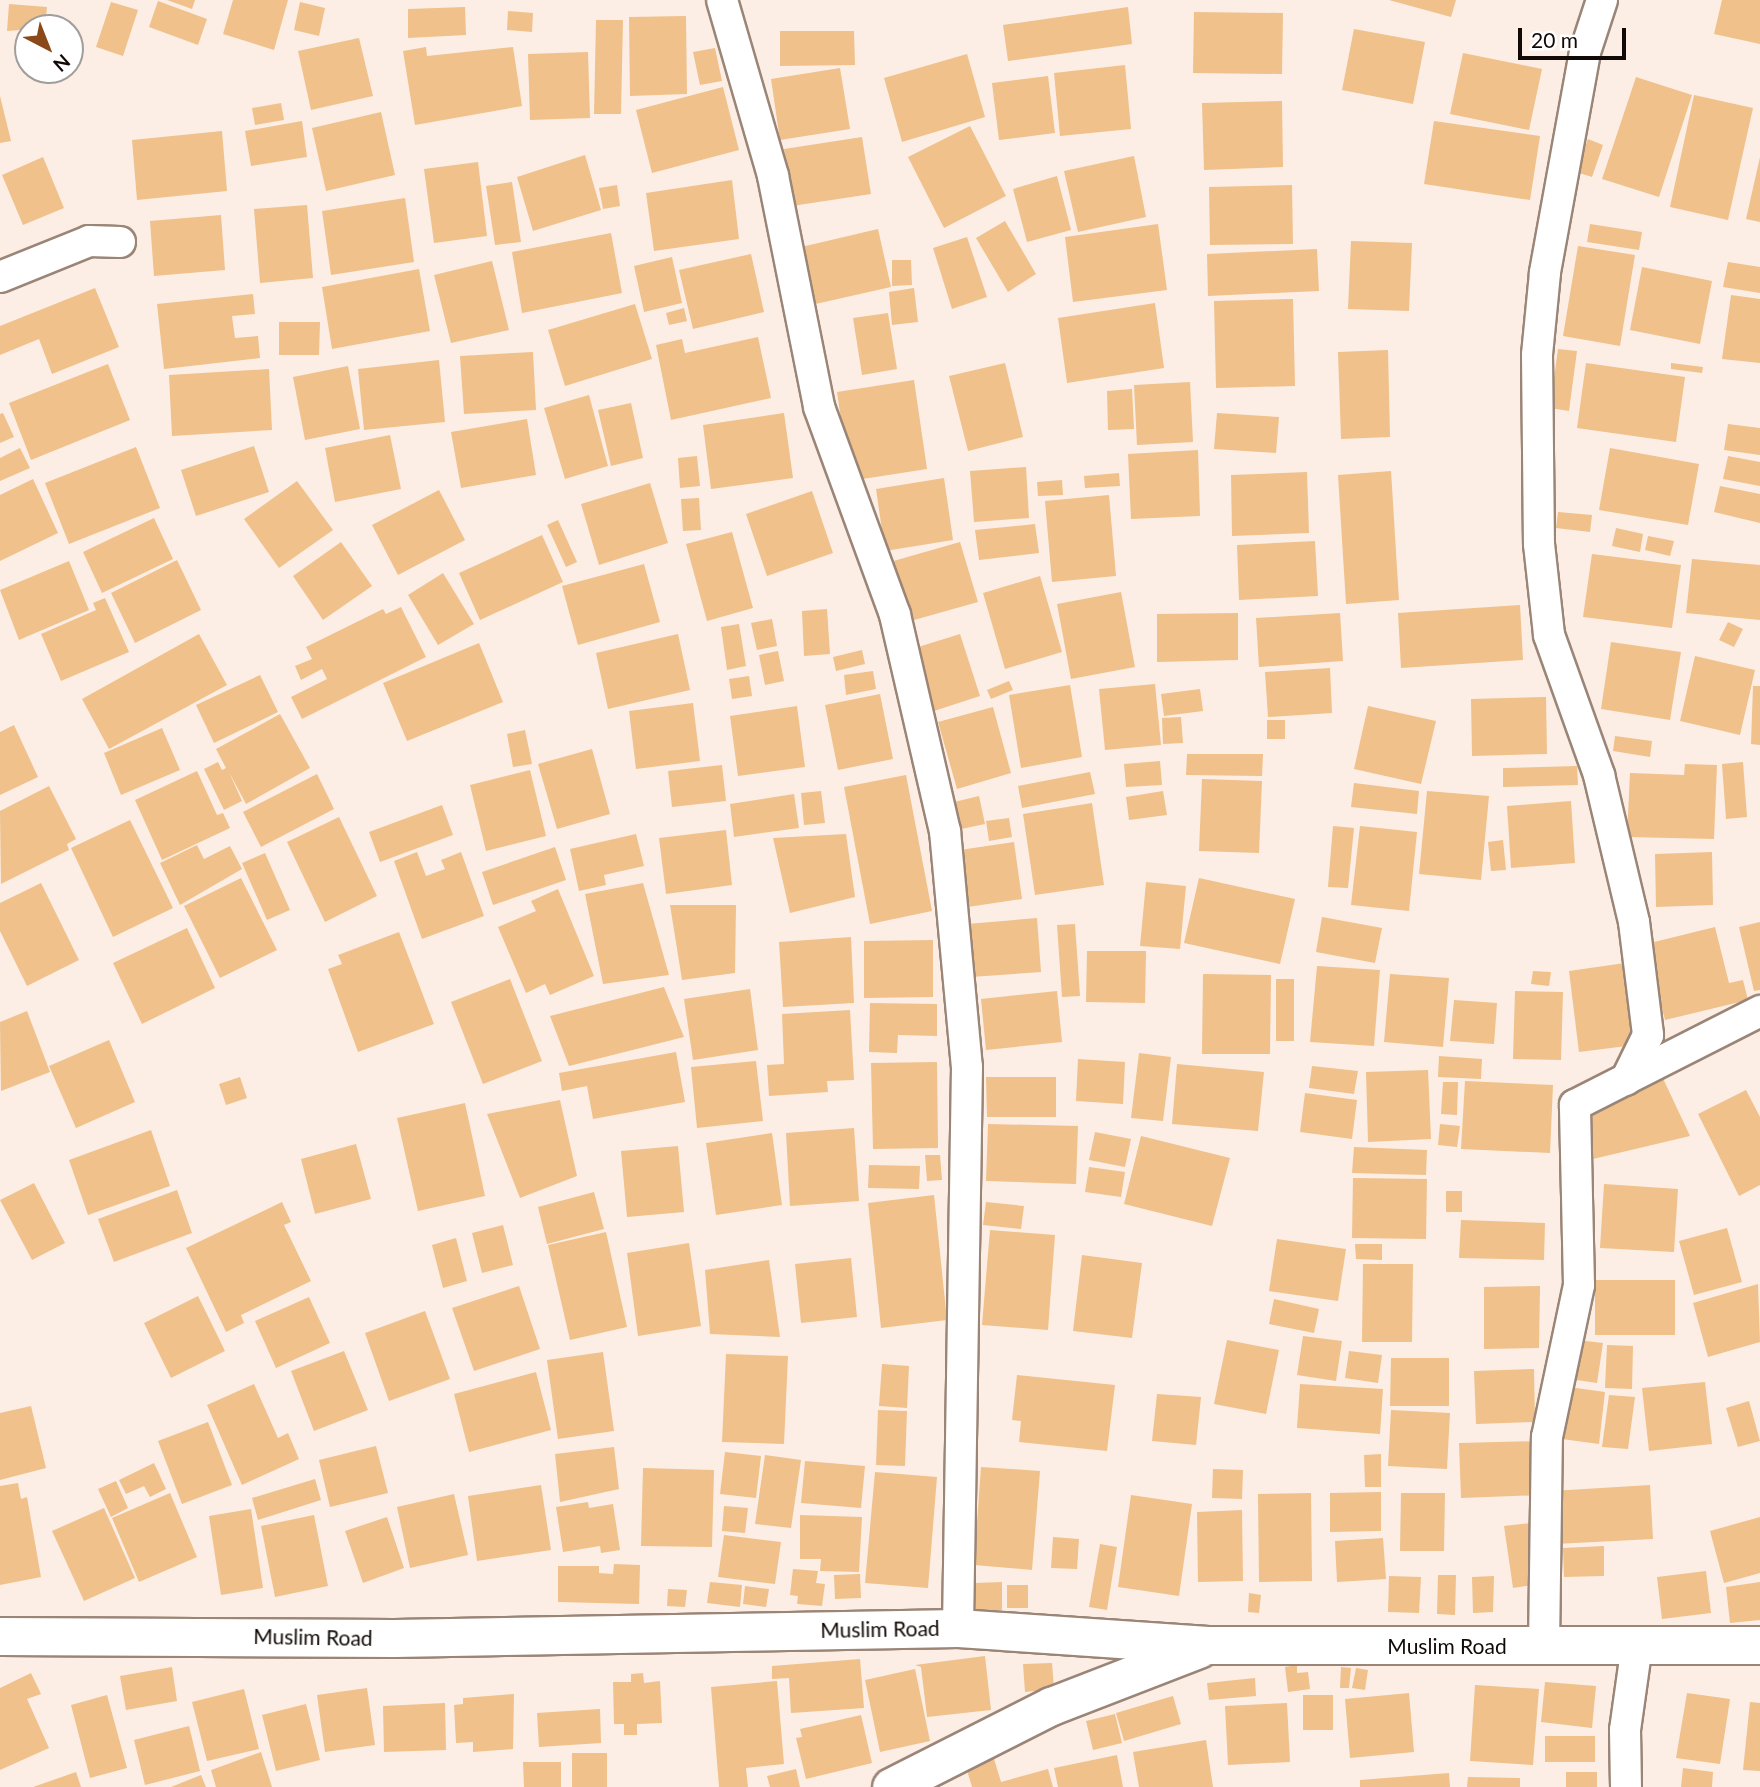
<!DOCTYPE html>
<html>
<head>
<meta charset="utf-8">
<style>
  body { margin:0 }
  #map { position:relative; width:1760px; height:1787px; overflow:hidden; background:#fceee4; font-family:Lato,sans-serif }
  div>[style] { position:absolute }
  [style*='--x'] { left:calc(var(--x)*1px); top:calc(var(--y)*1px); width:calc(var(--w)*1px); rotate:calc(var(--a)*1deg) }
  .building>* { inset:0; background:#f0c18b }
  .roads { filter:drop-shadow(2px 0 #9a8577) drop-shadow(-2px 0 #9a8577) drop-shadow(0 2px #9a8577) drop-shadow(0 -2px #9a8577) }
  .minor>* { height:30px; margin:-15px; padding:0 15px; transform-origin:15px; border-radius:15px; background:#fff }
  .tertiary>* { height:37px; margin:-18.5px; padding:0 18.5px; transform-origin:18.5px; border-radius:18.5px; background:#fff }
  span { translate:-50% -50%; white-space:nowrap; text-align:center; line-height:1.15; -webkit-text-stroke:5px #fff; paint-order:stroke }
  .street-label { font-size:21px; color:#110905 }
  .north { position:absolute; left:14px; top:14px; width:70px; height:70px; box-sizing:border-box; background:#fff; border:2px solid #a09d9b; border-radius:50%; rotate:138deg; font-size:19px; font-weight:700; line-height:28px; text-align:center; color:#110905 }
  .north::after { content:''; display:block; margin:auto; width:24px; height:32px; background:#8b4818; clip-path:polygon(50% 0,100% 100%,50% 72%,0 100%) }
  .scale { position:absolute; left:1518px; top:28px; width:108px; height:32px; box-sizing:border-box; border:4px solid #110905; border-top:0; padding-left:9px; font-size:21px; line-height:24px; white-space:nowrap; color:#110905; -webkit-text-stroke:5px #fff; paint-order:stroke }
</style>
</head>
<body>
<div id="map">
  <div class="building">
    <div style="clip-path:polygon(167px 0,195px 0,192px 9px)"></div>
    <div style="clip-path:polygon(233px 0,288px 0,274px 50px,223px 34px)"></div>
    <div style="clip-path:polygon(1389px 0,1456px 0,1451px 17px)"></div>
    <div style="clip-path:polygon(1722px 0,1760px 0,1760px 44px,1714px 34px)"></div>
    <div style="clip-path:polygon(158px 1px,207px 19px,198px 45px,149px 27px)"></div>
    <div style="clip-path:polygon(111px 2px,138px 10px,123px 56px,96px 47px)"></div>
    <div style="clip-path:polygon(300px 2px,325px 8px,319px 36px,294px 30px)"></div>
    <div style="clip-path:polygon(9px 4px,47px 7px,45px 28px,7px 31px)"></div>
    <div style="clip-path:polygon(465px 7px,466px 35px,408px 38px,408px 9px)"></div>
    <div style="clip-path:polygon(1128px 7px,1132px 44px,1008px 61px,1003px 25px)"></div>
    <div style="clip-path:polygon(508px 11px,533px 13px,532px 32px,507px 30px)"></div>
    <div style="clip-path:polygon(1194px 12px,1283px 13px,1282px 74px,1193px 73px)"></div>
    <div style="clip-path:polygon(686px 16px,687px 94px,630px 96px,629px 17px)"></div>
    <div style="clip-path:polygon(596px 20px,623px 20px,621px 114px,594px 114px)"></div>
    <div style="clip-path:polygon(1354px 29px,1425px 42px,1413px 104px,1342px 90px)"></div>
    <div style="clip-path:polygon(780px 31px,854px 31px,855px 65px,780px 66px)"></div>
    <div style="clip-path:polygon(359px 38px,373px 96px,311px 110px,298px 51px)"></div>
    <div style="clip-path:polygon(426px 47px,427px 56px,513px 47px,522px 106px,415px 125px,403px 51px)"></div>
    <div style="clip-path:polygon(715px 48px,722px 81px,700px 85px,693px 52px)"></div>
    <div style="clip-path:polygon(588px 52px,590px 118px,530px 120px,528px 54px)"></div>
    <div style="clip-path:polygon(1463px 53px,1542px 69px,1529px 130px,1450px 114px)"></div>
    <div style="clip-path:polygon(967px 54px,985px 117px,902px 142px,884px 78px)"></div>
    <div style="clip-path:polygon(1125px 65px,1131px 129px,1060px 136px,1054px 73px)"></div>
    <div style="clip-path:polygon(840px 68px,850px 129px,780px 140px,771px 79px)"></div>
    <div style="clip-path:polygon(1048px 76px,1055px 133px,999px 140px,992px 83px)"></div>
    <div style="clip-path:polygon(1636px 77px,1692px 95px,1659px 197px,1602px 179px)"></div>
    <div style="clip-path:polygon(723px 87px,739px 150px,652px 173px,636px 110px)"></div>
    <div style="clip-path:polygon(1694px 95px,1753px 108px,1728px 220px,1670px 207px)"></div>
    <div style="clip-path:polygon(0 96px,11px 141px,0 143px)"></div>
    <div style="clip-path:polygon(1282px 101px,1283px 167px,1204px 170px,1202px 103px)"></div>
    <div style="clip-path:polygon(281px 103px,284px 120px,255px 125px,252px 108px)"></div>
    <div style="clip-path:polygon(381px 112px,395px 175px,326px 191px,312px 128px)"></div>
    <div style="clip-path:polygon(302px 121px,307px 157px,251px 166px,245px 131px)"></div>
    <div style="clip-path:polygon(1434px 121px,1540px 136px,1530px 200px,1424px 184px)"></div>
    <div style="clip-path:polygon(970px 126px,1006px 196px,944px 228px,908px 157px)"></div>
    <div style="clip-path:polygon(222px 131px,227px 191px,137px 200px,132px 140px)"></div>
    <div style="clip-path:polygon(862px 137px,871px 194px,792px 206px,784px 149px)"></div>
    <div style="clip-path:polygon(1588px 139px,1603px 145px,1592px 177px,1576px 172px)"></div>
    <div style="clip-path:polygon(585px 155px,601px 210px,533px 231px,517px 177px)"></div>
    <div style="clip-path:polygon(1134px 156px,1146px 217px,1078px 232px,1064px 171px)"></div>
    <div style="clip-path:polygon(43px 157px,64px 208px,23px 225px,2px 175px)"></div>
    <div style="clip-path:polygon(1760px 157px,1760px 222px,1746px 219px)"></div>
    <div style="clip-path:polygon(478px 162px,487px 236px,434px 243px,424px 169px)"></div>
    <div style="clip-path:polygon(1057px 176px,1071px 230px,1027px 242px,1013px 189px)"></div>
    <div style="clip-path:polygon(732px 180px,739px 239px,654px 251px,646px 193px)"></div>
    <div style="clip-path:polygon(512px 182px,521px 242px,495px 245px,486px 186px)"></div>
    <div style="clip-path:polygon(617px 185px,620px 206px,603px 209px,599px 188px)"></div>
    <div style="clip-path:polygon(1292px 185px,1293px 244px,1210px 245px,1209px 187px)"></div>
    <div style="clip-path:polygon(405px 198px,414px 262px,331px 275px,322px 211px)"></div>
    <div style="clip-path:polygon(307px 205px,313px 278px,260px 283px,254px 209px)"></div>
    <div style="clip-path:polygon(221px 215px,225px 270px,154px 276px,150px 221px)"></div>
    <div style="clip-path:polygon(1005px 221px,1036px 274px,1008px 292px,976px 238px)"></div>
    <div style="clip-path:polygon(1158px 224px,1167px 290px,1073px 302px,1065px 237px)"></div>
    <div style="clip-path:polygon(1590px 224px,1642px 232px,1639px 250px,1587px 242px)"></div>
    <div style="clip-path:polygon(878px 229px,891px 287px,811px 305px,797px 248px)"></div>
    <div style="clip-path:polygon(611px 233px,622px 293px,522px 313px,512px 252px)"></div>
    <div style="clip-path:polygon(967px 237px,987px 297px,952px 309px,933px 248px)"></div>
    <div style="clip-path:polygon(1351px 241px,1412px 243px,1409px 311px,1348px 309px)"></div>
    <div style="clip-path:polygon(1578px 246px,1635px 255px,1620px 346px,1563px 336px)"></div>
    <div style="clip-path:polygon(1317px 249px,1319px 291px,1208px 296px,1207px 254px)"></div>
    <div style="clip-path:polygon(751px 254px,764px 312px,693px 329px,679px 270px)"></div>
    <div style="clip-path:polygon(672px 257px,682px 303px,644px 312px,634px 266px)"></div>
    <div style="clip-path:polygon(892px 260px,911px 260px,912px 285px,892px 286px)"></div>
    <div style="clip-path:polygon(492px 261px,509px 330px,451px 343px,434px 275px)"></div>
    <div style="clip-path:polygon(1728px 262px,1760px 267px,1760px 293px,1723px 287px)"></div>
    <div style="clip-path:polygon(1642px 267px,1712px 281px,1700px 344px,1630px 330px)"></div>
    <div style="clip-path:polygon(419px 269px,430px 331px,332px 349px,322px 287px)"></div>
    <div style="clip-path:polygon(95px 288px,119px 347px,52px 374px,39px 339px,0 355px,0 326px)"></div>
    <div style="clip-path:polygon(914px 288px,918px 322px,892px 325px,889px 292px)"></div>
    <div style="clip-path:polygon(253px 294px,255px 314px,232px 316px,235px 338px,258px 336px,260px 358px,164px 369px,157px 304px)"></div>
    <div style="clip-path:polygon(1731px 295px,1760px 299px,1760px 363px,1722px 359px)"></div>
    <div style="clip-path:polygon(1293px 299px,1295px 386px,1216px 388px,1214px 301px)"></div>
    <div style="clip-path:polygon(1155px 303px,1164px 368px,1067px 383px,1058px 318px)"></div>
    <div style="clip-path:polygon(635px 304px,652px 359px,565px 386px,548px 330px)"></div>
    <div style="clip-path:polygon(684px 308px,687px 321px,669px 325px,666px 313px)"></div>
    <div style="clip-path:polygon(888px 313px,897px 369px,862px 375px,853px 318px)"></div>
    <div style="clip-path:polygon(279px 322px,320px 322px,319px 355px,279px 355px)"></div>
    <div style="clip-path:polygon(758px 337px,771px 398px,671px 420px,656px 345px,682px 339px,685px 353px)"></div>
    <div style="clip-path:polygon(1558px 349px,1577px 351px,1569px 411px,1550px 408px)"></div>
    <div style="clip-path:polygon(1388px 350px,1390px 437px,1341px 439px,1338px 352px)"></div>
    <div style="clip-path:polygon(533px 352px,536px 410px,464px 414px,460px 356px)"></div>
    <div style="clip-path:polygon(439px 360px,445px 422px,364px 430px,358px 369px)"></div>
    <div style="clip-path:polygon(1005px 363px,1023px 437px,968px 451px,949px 376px)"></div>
    <div style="clip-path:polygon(1586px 363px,1685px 377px,1676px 442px,1577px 428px)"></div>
    <div style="clip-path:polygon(1671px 363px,1703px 367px,1702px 373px,1671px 369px)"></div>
    <div style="clip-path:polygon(108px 364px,130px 420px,31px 460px,9px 403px)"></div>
    <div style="clip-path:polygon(348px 366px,360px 429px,305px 440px,293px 377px)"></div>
    <div style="clip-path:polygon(269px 369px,272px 430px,172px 436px,169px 375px)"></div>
    <div style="clip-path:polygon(914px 380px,927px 469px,850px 481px,837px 392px)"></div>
    <div style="clip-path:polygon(1190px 382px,1193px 442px,1137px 445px,1134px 385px)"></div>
    <div style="clip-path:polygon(1132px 389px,1134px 429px,1108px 430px,1107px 391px)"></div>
    <div style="clip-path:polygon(589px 395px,608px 466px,565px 479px,544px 408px)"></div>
    <div style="clip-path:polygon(631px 403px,643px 458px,611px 466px,598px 410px)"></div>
    <div style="clip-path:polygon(3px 413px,14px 437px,0 443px,0 414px)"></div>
    <div style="clip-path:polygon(784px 413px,793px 478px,711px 489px,703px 425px)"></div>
    <div style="clip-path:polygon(1217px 413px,1279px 417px,1276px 453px,1214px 449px)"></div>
    <div style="clip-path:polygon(527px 419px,536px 475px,461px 488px,451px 432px)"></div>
    <div style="clip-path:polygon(1728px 424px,1760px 428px,1760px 455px,1724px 450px)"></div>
    <div style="clip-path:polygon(390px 435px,401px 489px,335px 502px,325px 448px)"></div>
    <div style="clip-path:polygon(254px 446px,269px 492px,196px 516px,181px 470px)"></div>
    <div style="clip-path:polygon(136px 447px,160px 508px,69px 544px,45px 483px)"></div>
    <div style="clip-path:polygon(20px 448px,30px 468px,0 481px,0 458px)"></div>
    <div style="clip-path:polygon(1610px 448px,1699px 464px,1688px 525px,1599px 510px)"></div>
    <div style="clip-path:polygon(1198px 450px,1200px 516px,1131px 519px,1128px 454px)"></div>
    <div style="clip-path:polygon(697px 456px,700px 486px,680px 488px,678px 458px)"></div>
    <div style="clip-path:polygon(1728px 456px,1760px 462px,1760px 486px,1723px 479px)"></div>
    <div style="clip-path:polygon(1026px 467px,1029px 518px,974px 522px,970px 471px)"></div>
    <div style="clip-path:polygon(1391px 471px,1399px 600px,1346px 604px,1338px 475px)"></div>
    <div style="clip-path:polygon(1307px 472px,1309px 533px,1232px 536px,1231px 475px)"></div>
    <div style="clip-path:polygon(1119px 473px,1120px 486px,1085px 488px,1084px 476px)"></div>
    <div style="clip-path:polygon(944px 478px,953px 540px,885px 551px,876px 489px)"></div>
    <div style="clip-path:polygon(33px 479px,58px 533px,0 561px,0 495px)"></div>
    <div style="clip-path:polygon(1062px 480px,1063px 495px,1038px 496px,1037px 482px)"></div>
    <div style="clip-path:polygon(297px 481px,333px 530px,279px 568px,244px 519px)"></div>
    <div style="clip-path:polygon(650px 483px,668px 543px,599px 565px,581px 504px)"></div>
    <div style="clip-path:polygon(1720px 486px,1760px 494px,1760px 523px,1714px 512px)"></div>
    <div style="clip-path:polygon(439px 490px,465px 540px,398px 575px,372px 525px)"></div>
    <div style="clip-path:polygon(812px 491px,833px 553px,767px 576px,746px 514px)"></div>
    <div style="clip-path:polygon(1109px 495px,1116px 576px,1052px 582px,1045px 501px)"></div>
    <div style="clip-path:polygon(699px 498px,701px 530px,683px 531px,681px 499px)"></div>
    <div style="clip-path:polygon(1558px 512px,1592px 515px,1590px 532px,1556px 528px)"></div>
    <div style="clip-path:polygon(154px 518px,173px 559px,102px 593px,83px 552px)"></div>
    <div style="clip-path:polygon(558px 520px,577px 562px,566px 567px,547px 525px)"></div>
    <div style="clip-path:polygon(1035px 524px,1039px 553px,979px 560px,975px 530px)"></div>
    <div style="clip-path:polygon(1616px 528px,1643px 534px,1640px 552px,1612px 546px)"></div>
    <div style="clip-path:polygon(732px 532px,753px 608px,707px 621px,686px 544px)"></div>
    <div style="clip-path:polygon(542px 535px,563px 582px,480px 620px,459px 573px)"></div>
    <div style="clip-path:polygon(1648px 536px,1674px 541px,1670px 556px,1645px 550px)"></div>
    <div style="clip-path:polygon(1315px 541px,1318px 596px,1239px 600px,1237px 545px)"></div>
    <div style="clip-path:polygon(341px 542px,372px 586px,323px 620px,293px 576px)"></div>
    <div style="clip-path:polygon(960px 542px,978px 602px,907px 622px,890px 562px)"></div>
    <div style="clip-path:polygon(1592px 554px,1681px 565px,1672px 628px,1583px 617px)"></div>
    <div style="clip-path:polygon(1692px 559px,1760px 565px,1760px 620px,1686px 613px)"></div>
    <div style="clip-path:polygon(177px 560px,201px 610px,135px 643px,111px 593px)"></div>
    <div style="clip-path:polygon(69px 561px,89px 610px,19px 640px,0 590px)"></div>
    <div style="clip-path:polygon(644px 564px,660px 622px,578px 645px,562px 586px)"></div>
    <div style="clip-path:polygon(443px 573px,474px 624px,438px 645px,408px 595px)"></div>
    <div style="clip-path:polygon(1040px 576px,1062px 652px,1005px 669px,983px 593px)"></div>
    <div style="clip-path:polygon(1121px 592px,1135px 667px,1071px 679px,1057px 604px)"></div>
    <div style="clip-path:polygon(105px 598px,129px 652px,61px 681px,41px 634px,96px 610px,93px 603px)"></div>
    <div style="clip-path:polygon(1520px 605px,1523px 660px,1401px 668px,1398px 613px)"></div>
    <div style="clip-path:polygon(401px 607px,426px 657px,302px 719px,291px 697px,327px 679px,322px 669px,301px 680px,295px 666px,312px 659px,306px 647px,383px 609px,386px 614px)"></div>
    <div style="clip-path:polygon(827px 609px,830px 654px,804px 656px,802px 611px)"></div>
    <div style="clip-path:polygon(1238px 613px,1238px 660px,1157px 662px,1157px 614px)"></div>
    <div style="clip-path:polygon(1340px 613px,1343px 661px,1259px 667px,1256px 618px)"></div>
    <div style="clip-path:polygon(772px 619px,777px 646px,757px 650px,751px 623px)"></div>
    <div style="clip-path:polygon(1728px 622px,1743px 629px,1734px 647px,1719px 640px)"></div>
    <div style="clip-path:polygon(739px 624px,746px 666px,727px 670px,721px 627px)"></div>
    <div style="clip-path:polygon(199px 634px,227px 685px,109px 749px,82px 699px)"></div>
    <div style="clip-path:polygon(678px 634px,690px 690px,608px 709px,596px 653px)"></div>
    <div style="clip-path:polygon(960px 634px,980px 696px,934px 711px,915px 648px)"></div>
    <div style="clip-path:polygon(1611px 642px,1681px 652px,1670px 720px,1601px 709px)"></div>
    <div style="clip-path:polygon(479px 643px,503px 702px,407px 741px,383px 683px)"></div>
    <div style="clip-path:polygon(862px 650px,865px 664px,836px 671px,833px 657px)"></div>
    <div style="clip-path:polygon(778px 651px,784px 681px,765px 685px,759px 655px)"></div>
    <div style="clip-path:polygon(1695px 656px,1755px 670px,1740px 735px,1680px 721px)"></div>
    <div style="clip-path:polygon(1330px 668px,1332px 713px,1268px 717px,1265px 672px)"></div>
    <div style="clip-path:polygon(873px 671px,876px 689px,846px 695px,844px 675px)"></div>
    <div style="clip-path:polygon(260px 675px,278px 712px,214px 743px,196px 705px)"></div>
    <div style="clip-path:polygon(749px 676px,752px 696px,732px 699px,729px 679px)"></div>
    <div style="clip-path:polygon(1009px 681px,1013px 690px,991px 699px,987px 690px)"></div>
    <div style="clip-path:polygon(1155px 684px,1161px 745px,1105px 750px,1099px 689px)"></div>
    <div style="clip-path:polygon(1070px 685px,1082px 757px,1021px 768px,1009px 695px)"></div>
    <div style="clip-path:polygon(1753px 686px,1760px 686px,1760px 745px,1751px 744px)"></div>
    <div style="clip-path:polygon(1200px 689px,1203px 711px,1164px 716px,1161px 694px)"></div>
    <div style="clip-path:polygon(880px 694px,893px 759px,838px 770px,825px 705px)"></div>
    <div style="clip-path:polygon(1546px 697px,1547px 754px,1472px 756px,1471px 699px)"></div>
    <div style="clip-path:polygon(693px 703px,700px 761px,636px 769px,629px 711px)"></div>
    <div style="clip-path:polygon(797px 706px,805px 767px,738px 776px,730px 716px)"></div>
    <div style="clip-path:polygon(1368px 706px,1436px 721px,1421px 784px,1354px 769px)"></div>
    <div style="clip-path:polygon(993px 707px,1011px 773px,957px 789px,938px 722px)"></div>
    <div style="clip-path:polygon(280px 714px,310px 768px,246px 804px,229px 772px,242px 801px,224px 810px,204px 769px,218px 762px,222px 770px,226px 768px,216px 749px)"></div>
    <div style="clip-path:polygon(1181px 717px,1183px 743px,1163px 744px,1162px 718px)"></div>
    <div style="clip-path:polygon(1267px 720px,1285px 720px,1285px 739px,1267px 739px)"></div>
    <div style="clip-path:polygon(14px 725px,38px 777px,0 795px,0 732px)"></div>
    <div style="clip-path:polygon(162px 728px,180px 770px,121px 795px,104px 753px)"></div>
    <div style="clip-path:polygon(525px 730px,532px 764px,513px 767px,507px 734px)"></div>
    <div style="clip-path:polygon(1615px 736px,1652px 741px,1650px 757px,1613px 751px)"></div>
    <div style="clip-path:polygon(592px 749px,610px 814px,557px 829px,538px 764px)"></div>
    <div style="clip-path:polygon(1187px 754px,1263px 754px,1262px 776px,1186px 775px)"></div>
    <div style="clip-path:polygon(1160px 761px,1162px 785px,1126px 787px,1124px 764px)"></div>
    <div style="clip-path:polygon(1743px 762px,1747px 817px,1726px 819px,1722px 764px)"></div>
    <div style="clip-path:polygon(1685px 764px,1717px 765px,1714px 839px,1627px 837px,1630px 773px,1684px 775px)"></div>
    <div style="clip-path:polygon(722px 765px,726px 801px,672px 807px,668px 771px)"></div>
    <div style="clip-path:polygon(1577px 766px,1578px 785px,1503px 787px,1503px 768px)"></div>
    <div style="clip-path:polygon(530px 770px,546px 836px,486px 851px,470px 785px)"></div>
    <div style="clip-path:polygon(197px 771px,217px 815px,223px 813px,230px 828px,162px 860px,135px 800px)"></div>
    <div style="clip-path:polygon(1090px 772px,1095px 794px,1022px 808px,1018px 786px)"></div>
    <div style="clip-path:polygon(317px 774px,334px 809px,261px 847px,243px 812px)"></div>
    <div style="clip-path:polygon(906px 775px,932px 911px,870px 924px,844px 787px)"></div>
    <div style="clip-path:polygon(1202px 779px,1262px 781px,1259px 853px,1199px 851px)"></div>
    <div style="clip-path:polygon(1354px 783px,1419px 791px,1417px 814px,1351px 807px)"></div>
    <div style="clip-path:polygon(49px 786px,76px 839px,67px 844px,69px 850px,1px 884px,0 811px)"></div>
    <div style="clip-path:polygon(821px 791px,825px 823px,804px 825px,801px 793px)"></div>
    <div style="clip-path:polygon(1163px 791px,1167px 815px,1129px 820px,1126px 797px)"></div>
    <div style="clip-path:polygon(1427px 791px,1489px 796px,1481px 880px,1419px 874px)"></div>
    <div style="clip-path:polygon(794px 794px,799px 828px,734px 837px,730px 804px)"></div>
    <div style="clip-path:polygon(979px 796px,985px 824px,952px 831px,946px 804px)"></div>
    <div style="clip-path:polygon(1571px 801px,1575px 863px,1511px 868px,1507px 806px)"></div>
    <div style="clip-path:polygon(1092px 803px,1104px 885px,1035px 895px,1023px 814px)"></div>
    <div style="clip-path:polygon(442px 805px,453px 835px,380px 862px,369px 832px)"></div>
    <div style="clip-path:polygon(339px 817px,377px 896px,325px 922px,287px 842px)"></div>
    <div style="clip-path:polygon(1009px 818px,1012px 837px,989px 841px,986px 821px)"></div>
    <div style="clip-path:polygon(130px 820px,173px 908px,113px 937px,71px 848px)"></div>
    <div style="clip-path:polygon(1333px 826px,1354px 828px,1348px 888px,1328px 887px)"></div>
    <div style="clip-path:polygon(1360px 826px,1417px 832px,1409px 911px,1351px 905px)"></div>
    <div style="clip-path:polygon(726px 830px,732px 885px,666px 894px,659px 838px)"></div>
    <div style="clip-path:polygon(636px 834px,644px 866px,604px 875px,606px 885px,579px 891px,570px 849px)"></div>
    <div style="clip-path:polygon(846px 834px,855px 897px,790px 913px,773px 838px)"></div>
    <div style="clip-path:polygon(1503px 840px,1506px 870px,1491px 871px,1488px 842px)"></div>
    <div style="clip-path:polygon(1014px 842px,1022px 899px,961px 908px,953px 851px)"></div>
    <div style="clip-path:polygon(197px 845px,204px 859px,230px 846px,242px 869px,180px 905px,160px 863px)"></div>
    <div style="clip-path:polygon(555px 847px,566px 880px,493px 905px,482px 872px)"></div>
    <div style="clip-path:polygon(417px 852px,426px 876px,445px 869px,441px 860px,461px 852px,484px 916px,422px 939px,394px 861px)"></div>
    <div style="clip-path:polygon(1712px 852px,1713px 905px,1656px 907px,1655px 854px)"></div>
    <div style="clip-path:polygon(265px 853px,290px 910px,267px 920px,242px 863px)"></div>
    <div style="clip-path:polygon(241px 878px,277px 950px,220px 978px,184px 906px)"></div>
    <div style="clip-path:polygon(1199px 878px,1295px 899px,1280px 964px,1184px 943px)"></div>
    <div style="clip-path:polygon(1146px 882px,1186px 886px,1180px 949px,1140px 946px)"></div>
    <div style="clip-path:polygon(41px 883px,79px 960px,27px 986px,0 931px,0 903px)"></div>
    <div style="clip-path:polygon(643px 883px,669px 975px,603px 984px,585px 894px)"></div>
    <div style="clip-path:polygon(558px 889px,594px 976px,550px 995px,545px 984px,526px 993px,498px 927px,536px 911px,531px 901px)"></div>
    <div style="clip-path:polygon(670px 905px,736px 905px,735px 973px,682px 980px)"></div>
    <div style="clip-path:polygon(1322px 917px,1382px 928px,1375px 963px,1316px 952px)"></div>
    <div style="clip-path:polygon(1037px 918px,1041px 972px,971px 977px,967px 924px)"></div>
    <div style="clip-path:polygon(1760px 922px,1760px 990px,1754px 991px,1739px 927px)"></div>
    <div style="clip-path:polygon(1075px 924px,1080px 996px,1062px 997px,1057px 925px)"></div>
    <div style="clip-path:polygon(1715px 927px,1729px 983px,1743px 980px,1748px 1000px,1665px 1020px,1646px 944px)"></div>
    <div style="clip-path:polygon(187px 928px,215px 988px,142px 1024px,113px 963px)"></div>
    <div style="clip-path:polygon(399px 932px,434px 1024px,358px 1052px,328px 969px,342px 964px,338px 955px)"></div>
    <div style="clip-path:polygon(851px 937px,854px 1003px,783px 1007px,779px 942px)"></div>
    <div style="clip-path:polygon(933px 940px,933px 997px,864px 998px,864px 941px)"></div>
    <div style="clip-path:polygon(1087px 951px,1146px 951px,1145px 1003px,1086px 1002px)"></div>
    <div style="clip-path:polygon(1625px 963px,1635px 1045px,1579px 1052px,1569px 971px)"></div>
    <div style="clip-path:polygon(1317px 966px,1380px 970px,1374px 1046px,1310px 1042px)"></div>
    <div style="clip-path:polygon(1533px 971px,1551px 972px,1549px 986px,1531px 984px)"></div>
    <div style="clip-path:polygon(1203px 974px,1271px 975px,1270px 1054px,1202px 1054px)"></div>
    <div style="clip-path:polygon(1390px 974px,1449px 978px,1443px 1047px,1384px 1042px)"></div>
    <div style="clip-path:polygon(510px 979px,542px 1061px,483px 1084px,451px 1002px)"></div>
    <div style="clip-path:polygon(1276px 979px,1294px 979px,1294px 1041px,1276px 1041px)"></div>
    <div style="clip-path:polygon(664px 987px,684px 1037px,569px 1066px,550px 1016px)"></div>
    <div style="clip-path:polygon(750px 989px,758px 1050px,693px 1060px,684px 999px)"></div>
    <div style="clip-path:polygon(1057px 991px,1062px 1042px,986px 1050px,981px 999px)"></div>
    <div style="clip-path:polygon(1515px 991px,1563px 992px,1561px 1060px,1513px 1059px)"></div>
    <div style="clip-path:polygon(1454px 1000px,1497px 1003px,1494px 1044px,1450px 1041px)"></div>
    <div style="clip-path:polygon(870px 1003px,937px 1004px,937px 1036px,898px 1035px,897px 1053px,869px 1052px)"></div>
    <div style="clip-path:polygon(850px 1010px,854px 1080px,827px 1081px,828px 1092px,769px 1096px,767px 1065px,784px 1064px,782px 1014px)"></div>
    <div style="clip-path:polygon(27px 1011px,50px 1072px,1px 1091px,0 1022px)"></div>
    <div style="clip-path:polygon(109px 1040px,135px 1102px,76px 1128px,49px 1066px)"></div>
    <div style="clip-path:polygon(676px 1052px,685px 1102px,593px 1119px,587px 1086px,562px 1091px,559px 1073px)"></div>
    <div style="clip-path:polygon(1139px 1053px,1171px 1057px,1163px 1121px,1131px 1118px)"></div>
    <div style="clip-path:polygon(1439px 1056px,1482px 1059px,1481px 1079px,1438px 1077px)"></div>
    <div style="clip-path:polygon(1078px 1059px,1125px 1062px,1123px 1104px,1076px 1101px)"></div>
    <div style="clip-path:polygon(756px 1061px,763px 1121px,697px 1128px,691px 1067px)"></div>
    <div style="clip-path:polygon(937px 1062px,938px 1148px,873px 1149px,871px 1063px)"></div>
    <div style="clip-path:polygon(1177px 1064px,1264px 1072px,1258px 1131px,1172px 1124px)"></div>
    <div style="clip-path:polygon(1312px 1066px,1358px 1071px,1354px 1094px,1309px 1088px)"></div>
    <div style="clip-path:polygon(1428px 1070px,1431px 1139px,1368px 1142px,1366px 1072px)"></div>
    <div style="clip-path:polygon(1660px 1072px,1690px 1136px,1593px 1159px,1591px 1114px)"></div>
    <div style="clip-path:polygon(240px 1077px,247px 1098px,226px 1105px,219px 1084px)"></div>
    <div style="clip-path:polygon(986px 1077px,1056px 1077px,1056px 1117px,987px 1117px)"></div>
    <div style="clip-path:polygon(1465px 1081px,1553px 1085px,1550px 1153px,1461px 1149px)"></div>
    <div style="clip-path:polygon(1443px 1082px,1458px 1082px,1457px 1115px,1441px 1114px)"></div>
    <div style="clip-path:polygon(1746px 1090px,1760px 1117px,1760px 1185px,1739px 1196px,1698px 1114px)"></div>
    <div style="clip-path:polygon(1305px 1093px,1357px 1100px,1352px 1139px,1300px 1132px)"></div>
    <div style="clip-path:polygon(560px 1100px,577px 1176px,520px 1198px,487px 1114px)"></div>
    <div style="clip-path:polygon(465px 1103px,485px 1196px,418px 1211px,397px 1118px)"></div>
    <div style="clip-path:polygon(988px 1124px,1078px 1126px,1076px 1184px,986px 1181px)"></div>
    <div style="clip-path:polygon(1440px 1124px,1460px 1126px,1457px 1147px,1438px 1145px)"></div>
    <div style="clip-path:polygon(854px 1128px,859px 1201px,790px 1206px,786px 1133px)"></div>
    <div style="clip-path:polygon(151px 1130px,170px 1186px,88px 1215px,69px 1160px)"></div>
    <div style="clip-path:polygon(1095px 1132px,1131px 1139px,1125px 1167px,1089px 1160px)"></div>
    <div style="clip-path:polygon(772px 1133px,782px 1205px,716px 1215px,706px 1143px)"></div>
    <div style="clip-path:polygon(1141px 1136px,1230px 1158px,1212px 1226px,1124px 1204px)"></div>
    <div style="clip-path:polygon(356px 1144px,371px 1199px,315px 1214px,301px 1159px)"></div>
    <div style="clip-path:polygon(678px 1146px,684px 1212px,627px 1217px,621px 1151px)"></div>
    <div style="clip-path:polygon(1354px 1147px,1427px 1150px,1426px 1175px,1352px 1173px)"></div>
    <div style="clip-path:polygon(925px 1155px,940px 1155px,942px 1180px,927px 1181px)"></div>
    <div style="clip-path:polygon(869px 1165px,920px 1166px,919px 1189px,868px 1188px)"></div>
    <div style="clip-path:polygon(1089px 1167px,1125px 1172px,1121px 1197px,1085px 1192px)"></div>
    <div style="clip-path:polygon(1353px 1178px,1427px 1179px,1426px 1239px,1352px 1238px)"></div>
    <div style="clip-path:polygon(34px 1183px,65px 1243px,32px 1260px,0 1200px)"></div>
    <div style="clip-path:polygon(1604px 1184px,1678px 1189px,1674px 1252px,1600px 1248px)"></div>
    <div style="clip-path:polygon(177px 1190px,192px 1233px,114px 1262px,98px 1219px)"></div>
    <div style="clip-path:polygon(1446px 1191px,1462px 1191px,1462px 1212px,1446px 1212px)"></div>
    <div style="clip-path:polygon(594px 1192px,604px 1229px,547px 1244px,538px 1207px)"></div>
    <div style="clip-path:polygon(934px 1195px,947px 1320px,881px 1328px,868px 1203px)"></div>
    <div style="clip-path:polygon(282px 1202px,291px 1222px,284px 1225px,311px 1281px,241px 1315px,244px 1323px,226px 1332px,186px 1248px)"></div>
    <div style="clip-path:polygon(986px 1202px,1024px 1206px,1021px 1229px,983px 1225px)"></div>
    <div style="clip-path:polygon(1461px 1220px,1545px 1223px,1544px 1260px,1459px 1258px)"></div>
    <div style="clip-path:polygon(503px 1225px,513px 1265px,482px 1273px,472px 1233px)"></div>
    <div style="clip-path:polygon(1727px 1228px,1742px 1282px,1694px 1295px,1679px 1241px)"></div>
    <div style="clip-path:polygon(990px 1230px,1055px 1235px,1048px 1330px,982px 1325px)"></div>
    <div style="clip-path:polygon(606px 1232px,627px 1327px,570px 1340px,548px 1245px)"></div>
    <div style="clip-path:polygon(456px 1238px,467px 1281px,443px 1288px,432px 1245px)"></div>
    <div style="clip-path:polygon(1277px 1239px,1346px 1249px,1338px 1301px,1269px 1291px)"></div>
    <div style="clip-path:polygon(689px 1243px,701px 1326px,638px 1336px,627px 1253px)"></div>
    <div style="clip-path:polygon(1355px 1244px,1382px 1244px,1382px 1260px,1356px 1259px)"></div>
    <div style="clip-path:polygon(1082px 1255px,1142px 1263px,1132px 1338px,1073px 1331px)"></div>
    <div style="clip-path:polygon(851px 1258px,857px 1317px,801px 1323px,795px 1264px)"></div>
    <div style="clip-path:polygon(769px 1260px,780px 1337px,710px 1334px,705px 1270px)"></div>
    <div style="clip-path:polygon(1363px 1264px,1413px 1264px,1412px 1342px,1362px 1342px)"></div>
    <div style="clip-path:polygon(1595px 1280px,1675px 1280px,1675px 1335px,1595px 1335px)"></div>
    <div style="clip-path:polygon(1758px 1284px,1760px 1342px,1708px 1357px,1693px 1303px)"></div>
    <div style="clip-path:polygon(519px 1286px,540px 1349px,474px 1371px,452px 1308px)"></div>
    <div style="clip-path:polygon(1540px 1286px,1539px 1348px,1484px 1349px,1484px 1287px)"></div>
    <div style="clip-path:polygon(198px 1296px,225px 1351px,171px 1378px,144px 1323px)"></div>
    <div style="clip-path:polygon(309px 1297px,330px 1343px,276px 1368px,255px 1321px)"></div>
    <div style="clip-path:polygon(1274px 1299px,1319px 1309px,1314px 1333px,1269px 1324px)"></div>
    <div style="clip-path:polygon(425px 1311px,450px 1379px,389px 1401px,365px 1333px)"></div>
    <div style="clip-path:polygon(1303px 1336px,1342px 1341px,1336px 1381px,1297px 1375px)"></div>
    <div style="clip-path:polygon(1227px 1340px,1279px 1350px,1266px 1414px,1214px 1404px)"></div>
    <div style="clip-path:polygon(1577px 1340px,1603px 1343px,1597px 1383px,1570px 1379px)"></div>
    <div style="clip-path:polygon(1607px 1345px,1633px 1346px,1632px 1389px,1605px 1388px)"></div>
    <div style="clip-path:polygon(344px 1351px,368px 1410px,314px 1431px,291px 1371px)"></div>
    <div style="clip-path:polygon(1349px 1351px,1382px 1355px,1378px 1383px,1345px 1378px)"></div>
    <div style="clip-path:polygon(603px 1352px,614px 1431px,558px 1439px,547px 1360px)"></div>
    <div style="clip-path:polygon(726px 1354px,788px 1356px,784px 1444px,722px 1442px)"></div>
    <div style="clip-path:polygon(1391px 1358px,1449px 1358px,1449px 1406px,1390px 1406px)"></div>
    <div style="clip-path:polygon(882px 1364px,909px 1366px,907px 1408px,879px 1406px)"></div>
    <div style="clip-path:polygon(1534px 1369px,1535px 1422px,1476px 1424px,1474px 1371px)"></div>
    <div style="clip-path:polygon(536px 1372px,551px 1430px,469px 1452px,454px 1394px)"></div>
    <div style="clip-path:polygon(1017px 1375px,1115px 1385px,1107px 1451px,1019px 1442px,1021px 1421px,1012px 1420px)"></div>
    <div style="clip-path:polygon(1705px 1382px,1712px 1444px,1649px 1451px,1642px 1388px)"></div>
    <div style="clip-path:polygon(254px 1384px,278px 1438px,288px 1433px,299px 1459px,242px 1485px,207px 1405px)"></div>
    <div style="clip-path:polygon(1300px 1384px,1383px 1389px,1380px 1434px,1297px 1428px)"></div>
    <div style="clip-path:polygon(1569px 1387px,1605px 1392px,1599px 1444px,1562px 1439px)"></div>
    <div style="clip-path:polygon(1157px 1394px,1201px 1397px,1196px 1445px,1152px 1441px)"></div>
    <div style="clip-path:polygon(1609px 1395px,1635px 1397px,1628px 1449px,1602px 1447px)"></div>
    <div style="clip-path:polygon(1749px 1401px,1760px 1441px,1738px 1447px,1726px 1408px)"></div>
    <div style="clip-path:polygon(31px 1406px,46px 1468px,0 1480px,0 1413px)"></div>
    <div style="clip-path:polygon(878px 1410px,907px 1411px,905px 1466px,876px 1465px)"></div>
    <div style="clip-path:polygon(1391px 1410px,1450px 1413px,1447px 1469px,1388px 1466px)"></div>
    <div style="clip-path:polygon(208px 1422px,232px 1485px,182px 1504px,158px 1441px)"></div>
    <div style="clip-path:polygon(1541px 1441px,1543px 1495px,1461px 1498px,1459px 1443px)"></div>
    <div style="clip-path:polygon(376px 1446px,388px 1493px,330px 1507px,319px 1460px)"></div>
    <div style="clip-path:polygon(614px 1447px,619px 1489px,560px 1502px,555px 1454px)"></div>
    <div style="clip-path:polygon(725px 1452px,761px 1456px,756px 1498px,720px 1494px)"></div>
    <div style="clip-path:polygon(1381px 1454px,1381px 1487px,1365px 1487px,1364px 1455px)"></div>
    <div style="clip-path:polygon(765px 1455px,801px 1460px,791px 1528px,755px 1524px)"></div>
    <div style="clip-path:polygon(805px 1461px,865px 1466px,861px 1508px,801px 1503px)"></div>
    <div style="clip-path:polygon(154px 1463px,166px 1489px,150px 1497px,144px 1486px,126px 1494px,119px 1480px)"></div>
    <div style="clip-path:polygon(981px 1467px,1040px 1471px,1032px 1570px,974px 1565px)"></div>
    <div style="clip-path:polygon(643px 1468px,714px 1470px,712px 1547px,641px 1546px)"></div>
    <div style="clip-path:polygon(1213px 1469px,1243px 1470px,1242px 1499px,1212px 1498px)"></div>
    <div style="clip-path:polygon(875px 1472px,937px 1477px,928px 1588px,865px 1583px)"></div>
    <div style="clip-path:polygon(315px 1479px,321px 1500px,258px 1520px,252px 1498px)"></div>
    <div style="clip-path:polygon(116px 1481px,128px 1508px,111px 1517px,98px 1489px)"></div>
    <div style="clip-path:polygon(18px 1483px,21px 1499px,27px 1497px,41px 1577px,0 1585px,0 1486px)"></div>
    <div style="clip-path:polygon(541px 1485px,551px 1550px,477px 1561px,468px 1496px)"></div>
    <div style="clip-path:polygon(1650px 1485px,1653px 1539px,1555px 1544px,1552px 1491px)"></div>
    <div style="clip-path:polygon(1381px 1492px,1381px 1531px,1330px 1532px,1330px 1493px)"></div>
    <div style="clip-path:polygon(170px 1493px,197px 1557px,139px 1582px,112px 1518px)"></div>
    <div style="clip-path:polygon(1311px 1493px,1312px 1581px,1259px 1582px,1258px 1494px)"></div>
    <div style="clip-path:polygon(1401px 1493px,1445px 1493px,1444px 1551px,1400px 1551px)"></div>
    <div style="clip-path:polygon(454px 1494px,468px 1555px,410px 1568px,397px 1507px)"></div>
    <div style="clip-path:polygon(1131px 1495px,1192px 1504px,1179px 1596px,1118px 1587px)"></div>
    <div style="clip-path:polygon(588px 1502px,589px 1508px,613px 1504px,620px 1550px,601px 1553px,600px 1546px,563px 1552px,556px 1507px)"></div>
    <div style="clip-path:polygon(724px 1506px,748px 1508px,745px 1533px,722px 1531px)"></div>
    <div style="clip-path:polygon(104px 1508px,135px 1578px,84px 1601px,52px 1531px)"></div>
    <div style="clip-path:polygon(251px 1509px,263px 1588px,221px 1595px,209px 1516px)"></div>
    <div style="clip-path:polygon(1242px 1510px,1243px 1581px,1198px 1582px,1197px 1512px)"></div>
    <div style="clip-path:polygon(314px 1515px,328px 1586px,275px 1597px,261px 1526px)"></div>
    <div style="clip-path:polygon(800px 1515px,862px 1517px,859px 1572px,820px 1571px,821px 1559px,800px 1559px)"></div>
    <div style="clip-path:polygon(387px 1517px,404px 1568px,363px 1583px,345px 1531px)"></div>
    <div style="clip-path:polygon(1760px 1517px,1760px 1573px,1724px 1583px,1710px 1531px)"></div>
    <div style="clip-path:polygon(1531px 1523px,1539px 1584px,1513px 1588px,1504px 1526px)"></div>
    <div style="clip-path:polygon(724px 1535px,781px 1542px,775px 1584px,718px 1577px)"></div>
    <div style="clip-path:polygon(1053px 1537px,1079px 1539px,1077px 1569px,1051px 1568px)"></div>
    <div style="clip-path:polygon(1383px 1538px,1386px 1579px,1337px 1582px,1335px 1541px)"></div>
    <div style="clip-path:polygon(1100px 1544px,1117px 1547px,1107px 1610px,1089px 1607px)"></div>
    <div style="clip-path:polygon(1604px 1546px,1604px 1576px,1564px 1577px,1563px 1548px)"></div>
    <div style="clip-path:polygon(614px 1564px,640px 1565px,639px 1604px,558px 1602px,558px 1566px,599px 1566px,599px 1573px,613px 1574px)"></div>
    <div style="clip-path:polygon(793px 1569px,818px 1571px,816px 1583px,825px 1584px,822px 1606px,797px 1604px,798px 1596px,790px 1595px)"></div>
    <div style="clip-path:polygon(1706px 1571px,1711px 1613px,1662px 1619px,1657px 1577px)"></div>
    <div style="clip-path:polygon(860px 1574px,861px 1598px,835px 1599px,834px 1575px)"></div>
    <div style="clip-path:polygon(1438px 1575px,1456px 1575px,1455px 1615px,1437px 1614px)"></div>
    <div style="clip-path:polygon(1389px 1576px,1421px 1577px,1419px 1613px,1388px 1612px)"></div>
    <div style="clip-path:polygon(1494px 1576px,1493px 1612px,1473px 1613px,1472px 1577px)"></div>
    <div style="clip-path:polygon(710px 1582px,742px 1585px,740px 1607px,707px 1603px)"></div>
    <div style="clip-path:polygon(1002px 1582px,1002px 1610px,976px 1611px,975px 1583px)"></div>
    <div style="clip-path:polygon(1760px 1582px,1760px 1620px,1730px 1623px,1726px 1587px)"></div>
    <div style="clip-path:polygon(1007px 1585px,1028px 1585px,1028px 1608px,1007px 1608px)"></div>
    <div style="clip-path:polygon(745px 1586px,769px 1589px,766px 1607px,743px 1604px)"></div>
    <div style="clip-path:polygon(668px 1589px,687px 1590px,685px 1607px,667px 1606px)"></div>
    <div style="clip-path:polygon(1249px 1593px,1261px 1595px,1259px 1613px,1248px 1612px)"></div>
    <div style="clip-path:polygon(985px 1656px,991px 1710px,927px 1717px,921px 1667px,915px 1665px)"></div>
    <div style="clip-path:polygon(860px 1659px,864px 1708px,791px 1713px,789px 1678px,772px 1679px,772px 1666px)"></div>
    <div style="clip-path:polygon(1052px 1663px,1054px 1689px,1025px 1692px,1023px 1664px)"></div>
    <div style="clip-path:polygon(1297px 1665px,1297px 1673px,1308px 1672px,1310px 1689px,1288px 1692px,1285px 1667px)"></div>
    <div style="clip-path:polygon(172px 1667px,177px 1701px,126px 1710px,120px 1676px)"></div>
    <div style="clip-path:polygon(1341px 1667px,1351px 1668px,1349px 1688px,1340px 1688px)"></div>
    <div style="clip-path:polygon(1356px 1668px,1368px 1670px,1365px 1690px,1352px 1688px)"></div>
    <div style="clip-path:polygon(915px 1669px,930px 1741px,880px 1752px,865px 1680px)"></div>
    <div style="clip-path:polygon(31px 1673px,41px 1694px,27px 1699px,49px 1748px,0 1770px,0 1688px)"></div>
    <div style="clip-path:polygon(643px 1673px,644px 1683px,660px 1681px,662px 1723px,637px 1724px,637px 1735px,624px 1735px,624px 1724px,614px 1724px,613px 1682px,631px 1682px,631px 1674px)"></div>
    <div style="clip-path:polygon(1255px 1678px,1256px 1696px,1209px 1700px,1207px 1683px)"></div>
    <div style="clip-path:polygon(777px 1681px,784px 1764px,746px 1768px,748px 1787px,719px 1787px,711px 1687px)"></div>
    <div style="clip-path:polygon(1545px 1682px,1596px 1686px,1592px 1728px,1541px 1722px)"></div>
    <div style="clip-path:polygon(1475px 1685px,1539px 1689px,1533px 1765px,1470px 1761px)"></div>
    <div style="clip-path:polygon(367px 1688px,375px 1745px,325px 1752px,317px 1695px)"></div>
    <div style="clip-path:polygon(244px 1689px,259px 1749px,207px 1761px,192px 1702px)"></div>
    <div style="clip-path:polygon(1409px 1693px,1414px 1752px,1350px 1758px,1345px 1699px)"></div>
    <div style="clip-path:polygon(1687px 1693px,1730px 1699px,1720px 1764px,1676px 1758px)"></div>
    <div style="clip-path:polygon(514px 1694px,513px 1749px,473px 1752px,473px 1742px,456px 1743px,454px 1705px,463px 1704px,463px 1698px)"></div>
    <div style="clip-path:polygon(107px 1695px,127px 1768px,90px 1778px,71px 1705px)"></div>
    <div style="clip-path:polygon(1303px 1695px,1333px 1695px,1333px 1730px,1303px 1730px)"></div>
    <div style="clip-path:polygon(1173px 1696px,1181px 1724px,1124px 1741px,1116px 1713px)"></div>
    <div style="clip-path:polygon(1750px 1702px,1760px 1703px,1760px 1771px,1743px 1770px)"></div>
    <div style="clip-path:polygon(445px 1703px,446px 1750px,384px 1752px,383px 1706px)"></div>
    <div style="clip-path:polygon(1287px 1703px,1290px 1762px,1228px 1765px,1225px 1706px)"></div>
    <div style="clip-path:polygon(306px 1704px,320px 1760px,276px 1771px,262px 1715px)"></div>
    <div style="clip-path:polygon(600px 1709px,601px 1743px,539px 1747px,537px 1713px)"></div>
    <div style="clip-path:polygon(1115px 1714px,1122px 1743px,1093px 1750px,1086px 1721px)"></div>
    <div style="clip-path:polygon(861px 1715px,872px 1763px,806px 1779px,796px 1738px,802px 1737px,800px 1729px)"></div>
    <div style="clip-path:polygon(189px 1726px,200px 1771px,145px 1785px,134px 1740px)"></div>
    <div style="clip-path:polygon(1545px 1736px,1595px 1736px,1595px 1762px,1545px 1762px)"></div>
    <div style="clip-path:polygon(1206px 1740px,1213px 1787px,1139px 1787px,1133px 1752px)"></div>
    <div style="clip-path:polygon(261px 1752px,272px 1787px,216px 1787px,211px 1770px)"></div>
    <div style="clip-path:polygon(992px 1752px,1001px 1782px,1048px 1769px,1053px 1787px,972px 1787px,964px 1760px)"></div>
    <div style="clip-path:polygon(572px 1753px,607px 1753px,607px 1787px,572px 1787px)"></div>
    <div style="clip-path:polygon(1117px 1755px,1123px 1787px,1058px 1787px,1054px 1768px)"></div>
    <div style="clip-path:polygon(523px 1762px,561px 1762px,561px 1787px,524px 1787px)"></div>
    <div style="clip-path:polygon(1683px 1768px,1713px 1772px,1712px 1787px,1681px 1787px)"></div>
    <div style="clip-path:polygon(796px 1769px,800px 1787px,770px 1787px,767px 1776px)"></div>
    <div style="clip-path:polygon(76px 1772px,81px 1787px,33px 1787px)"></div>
    <div style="clip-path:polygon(1566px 1772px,1597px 1772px,1597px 1787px,1566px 1787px)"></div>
    <div style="clip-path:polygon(1449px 1773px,1450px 1787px,1360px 1787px,1360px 1780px)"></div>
    <div style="clip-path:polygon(201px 1775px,206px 1787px,171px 1787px)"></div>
    <div style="clip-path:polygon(1468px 1777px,1520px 1778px,1520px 1787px,1467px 1787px)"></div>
  </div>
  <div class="roads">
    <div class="minor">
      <div style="--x:722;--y:0;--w:183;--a:73.8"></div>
      <div style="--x:773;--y:176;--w:236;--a:78.7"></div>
      <div style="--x:819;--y:407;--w:221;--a:69.9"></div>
      <div style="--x:895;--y:615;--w:222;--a:77"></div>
      <div style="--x:945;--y:831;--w:237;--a:84.7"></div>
      <div style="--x:967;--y:1067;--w:561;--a:90.92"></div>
      <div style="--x:1602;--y:0;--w:55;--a:108.1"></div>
      <div style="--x:1585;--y:52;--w:225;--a:100.3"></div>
      <div style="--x:1545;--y:273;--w:82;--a:95.6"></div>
      <div style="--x:1537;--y:355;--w:189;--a:89.4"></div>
      <div style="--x:1539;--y:544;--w:92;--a:83.7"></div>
      <div style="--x:1549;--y:635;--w:149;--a:70.3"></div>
      <div style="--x:1599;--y:775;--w:151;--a:76.6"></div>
      <div style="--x:1634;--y:922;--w:114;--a:82.9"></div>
      <div style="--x:1648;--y:1035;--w:50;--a:116.1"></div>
      <div style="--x:0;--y:277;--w:96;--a:-22"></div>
      <div style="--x:89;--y:241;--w:31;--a:2"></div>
      <div style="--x:1544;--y:1646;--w:209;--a:-89.2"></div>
      <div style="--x:1547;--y:1437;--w:155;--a:-78.1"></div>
      <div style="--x:1579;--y:1285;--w:180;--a:-91.3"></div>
      <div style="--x:1575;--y:1105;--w:208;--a:-26.9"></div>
      <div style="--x:1626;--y:1787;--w:57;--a:-91"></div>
      <div style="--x:1625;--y:1730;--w:86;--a:-82"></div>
    </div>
    <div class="tertiary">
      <div style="--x:0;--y:1636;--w:394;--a:0.3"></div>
      <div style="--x:394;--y:1638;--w:564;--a:-1.02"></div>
      <div style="--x:958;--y:1628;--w:250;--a:3.9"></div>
      <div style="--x:1207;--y:1645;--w:553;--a:0"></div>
      <div style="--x:891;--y:1787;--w:179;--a:-26.9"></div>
      <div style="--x:1051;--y:1706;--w:159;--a:-21.1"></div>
    </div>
  </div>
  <div class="street-label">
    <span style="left:880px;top:1629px;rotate:-1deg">Muslim Road</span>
    <span style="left:313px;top:1637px;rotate:1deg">Muslim Road</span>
    <span style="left:1447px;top:1646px">Muslim Road</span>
  </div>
  <div class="north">N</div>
  <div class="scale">20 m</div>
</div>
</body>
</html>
